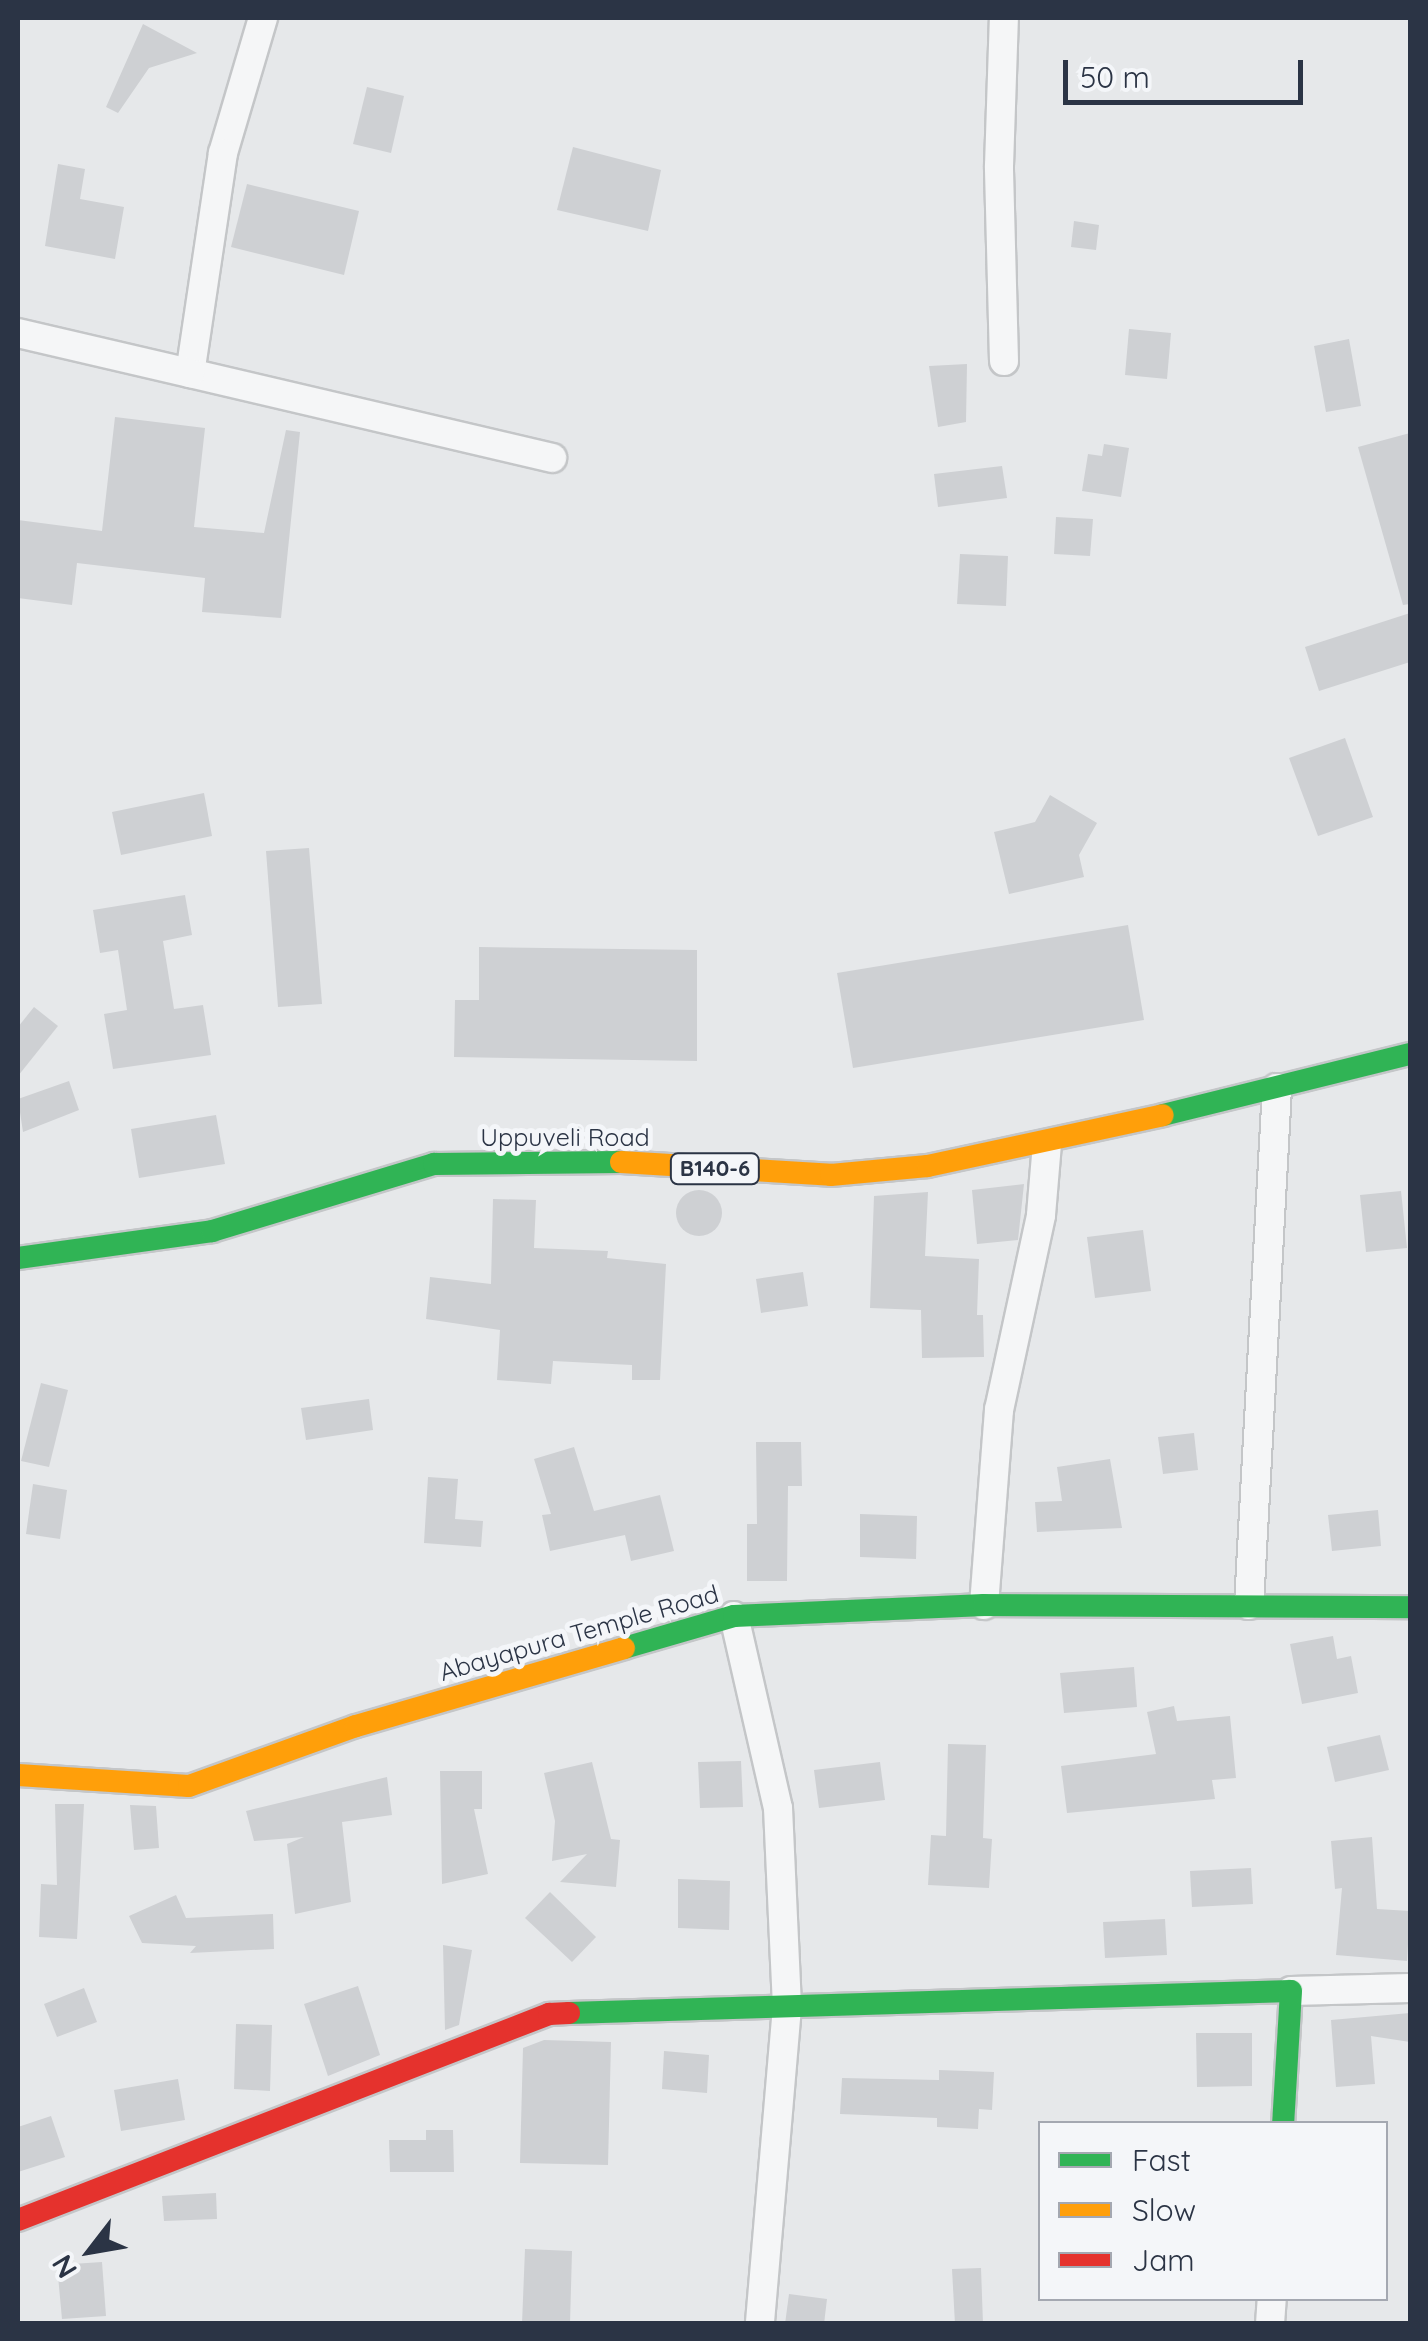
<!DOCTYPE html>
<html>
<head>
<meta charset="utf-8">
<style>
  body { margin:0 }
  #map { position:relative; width:1428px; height:2341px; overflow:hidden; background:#e6e8ea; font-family:Quicksand,sans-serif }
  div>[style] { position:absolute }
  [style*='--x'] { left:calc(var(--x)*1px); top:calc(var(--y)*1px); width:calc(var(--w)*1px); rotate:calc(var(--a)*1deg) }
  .building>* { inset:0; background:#ced0d3 }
  .round { border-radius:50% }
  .roads { filter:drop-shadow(2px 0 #c4c6c8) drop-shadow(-2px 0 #c4c6c8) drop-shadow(0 2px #c4c6c8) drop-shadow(0 -2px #c4c6c8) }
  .street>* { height:28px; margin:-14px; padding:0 14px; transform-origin:14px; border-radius:14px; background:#f5f6f7 }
  .fast>* { height:22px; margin:-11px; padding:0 11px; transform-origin:11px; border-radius:11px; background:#30b455 }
  .slow>* { height:22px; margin:-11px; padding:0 11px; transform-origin:11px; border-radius:11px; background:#ff9f0a }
  .jam>* { height:22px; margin:-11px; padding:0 11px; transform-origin:11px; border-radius:11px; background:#e5322d }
  span { translate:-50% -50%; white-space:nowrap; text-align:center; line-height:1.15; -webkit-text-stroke:10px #f4f6f9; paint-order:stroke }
  .shield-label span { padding:2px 8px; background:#f4f6f9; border:2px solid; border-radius:8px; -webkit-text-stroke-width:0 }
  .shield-label { font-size:22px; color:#2b3445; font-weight:700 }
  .street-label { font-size:25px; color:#2b3445 }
  .frame { position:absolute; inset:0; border:20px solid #2b3445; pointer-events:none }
  .legend { position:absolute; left:1038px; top:2121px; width:350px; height:180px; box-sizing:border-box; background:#f4f6f9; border:2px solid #a4a8b1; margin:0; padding:12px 18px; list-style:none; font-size:30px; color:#2b3445 }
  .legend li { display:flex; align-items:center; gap:20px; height:50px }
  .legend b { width:50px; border:2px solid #a4a8b1 }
  .north { position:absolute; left:40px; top:2201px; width:100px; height:100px; -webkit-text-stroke:8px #f4f6f9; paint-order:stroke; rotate:239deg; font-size:28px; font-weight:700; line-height:40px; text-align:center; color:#2b3445 }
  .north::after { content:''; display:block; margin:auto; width:35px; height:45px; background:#2b3445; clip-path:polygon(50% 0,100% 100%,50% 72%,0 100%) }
  .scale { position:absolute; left:1063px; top:60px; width:240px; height:45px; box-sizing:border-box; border:5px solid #2b3445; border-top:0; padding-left:12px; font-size:30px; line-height:35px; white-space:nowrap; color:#2b3445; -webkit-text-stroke:8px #f4f6f9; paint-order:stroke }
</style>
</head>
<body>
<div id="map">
  <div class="building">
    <div style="clip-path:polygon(143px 24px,197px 53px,149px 68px,118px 113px,106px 107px)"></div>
    <div style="clip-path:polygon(367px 87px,404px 96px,391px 153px,353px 144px)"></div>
    <div style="clip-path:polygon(573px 147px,661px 170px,648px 231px,557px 210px)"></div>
    <div style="clip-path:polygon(58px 164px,85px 169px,80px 199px,124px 207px,115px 259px,45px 246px)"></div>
    <div style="clip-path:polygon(247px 184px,359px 211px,344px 275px,231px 247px)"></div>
    <div style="clip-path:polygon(1074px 221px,1099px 225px,1096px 250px,1071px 247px)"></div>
    <div style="clip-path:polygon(1129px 329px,1171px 333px,1167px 379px,1125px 375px)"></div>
    <div style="clip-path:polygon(1349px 339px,1361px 406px,1326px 412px,1314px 346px)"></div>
    <div style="clip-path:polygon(967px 364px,966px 422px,938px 427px,929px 366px)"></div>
    <div style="clip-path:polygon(115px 417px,205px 428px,194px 527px,264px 533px,286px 430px,300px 432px,281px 618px,202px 612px,205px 578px,77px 563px,72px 605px,18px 598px,18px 520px,102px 531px)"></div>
    <div style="clip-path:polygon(1410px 433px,1410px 604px,1403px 605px,1358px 447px)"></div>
    <div style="clip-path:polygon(1104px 444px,1129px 448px,1121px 497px,1082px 491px,1088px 454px,1102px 456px)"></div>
    <div style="clip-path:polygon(1002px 466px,1007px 498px,938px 507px,934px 474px)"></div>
    <div style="clip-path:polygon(1056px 517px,1093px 519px,1090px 556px,1054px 554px)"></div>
    <div style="clip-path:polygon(960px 554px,1008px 556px,1006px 606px,957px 604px)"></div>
    <div style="clip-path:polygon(1410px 613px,1410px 662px,1319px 691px,1305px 647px)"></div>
    <div style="clip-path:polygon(1345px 738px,1373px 817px,1318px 836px,1289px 758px)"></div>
    <div style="clip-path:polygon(204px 793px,212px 836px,121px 855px,112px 812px)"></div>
    <div style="clip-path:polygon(1050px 795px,1097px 823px,1079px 855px,1084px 877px,1009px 894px,994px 832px,1035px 822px)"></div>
    <div style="clip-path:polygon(309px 848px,322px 1004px,278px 1007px,266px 851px)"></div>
    <div style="clip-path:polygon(185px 895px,192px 935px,163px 941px,174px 1009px,203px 1005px,211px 1055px,113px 1069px,104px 1014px,127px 1010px,118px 950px,100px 953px,93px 910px)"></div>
    <div style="clip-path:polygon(1128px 925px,1144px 1020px,853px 1068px,837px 973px)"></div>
    <div style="clip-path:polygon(479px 947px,697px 950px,697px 1061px,454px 1057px,455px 1000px,479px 1000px)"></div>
    <div style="clip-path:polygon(34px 1007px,58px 1026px,18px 1076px,18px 1027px)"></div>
    <div style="clip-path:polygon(69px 1081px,79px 1110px,23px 1132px,18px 1099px)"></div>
    <div style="clip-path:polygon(216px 1115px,225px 1164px,139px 1178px,131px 1129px)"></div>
    <div style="clip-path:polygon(1024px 1184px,1018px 1240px,977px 1244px,972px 1190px)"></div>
    <div class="round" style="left:676px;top:1190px;width:46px;height:46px"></div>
    <div style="clip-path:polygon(1401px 1191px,1407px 1248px,1366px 1252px,1360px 1195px)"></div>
    <div style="clip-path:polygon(928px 1192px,925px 1256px,979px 1259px,977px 1315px,983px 1315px,984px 1357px,922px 1358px,921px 1310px,870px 1308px,874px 1196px)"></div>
    <div style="clip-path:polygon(493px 1199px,536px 1200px,534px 1248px,608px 1251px,607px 1258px,666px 1264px,660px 1380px,632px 1380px,632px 1365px,553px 1361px,551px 1384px,497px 1380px,500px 1330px,426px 1319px,430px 1277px,491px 1284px)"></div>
    <div style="clip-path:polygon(1143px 1230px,1151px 1291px,1095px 1298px,1087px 1237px)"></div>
    <div style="clip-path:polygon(803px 1272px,808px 1306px,761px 1313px,756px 1279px)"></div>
    <div style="clip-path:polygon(41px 1383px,68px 1390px,49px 1467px,21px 1461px)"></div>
    <div style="clip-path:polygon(369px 1399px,373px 1430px,306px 1440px,301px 1408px)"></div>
    <div style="clip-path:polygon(1194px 1433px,1198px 1470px,1163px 1474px,1158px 1437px)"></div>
    <div style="clip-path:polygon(756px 1442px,801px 1442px,802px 1486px,788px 1486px,787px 1581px,747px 1581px,747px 1524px,757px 1524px)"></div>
    <div style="clip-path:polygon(574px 1447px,594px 1511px,660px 1495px,674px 1551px,631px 1561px,625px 1535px,550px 1551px,542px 1515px,551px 1514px,534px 1459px)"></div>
    <div style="clip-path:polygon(1110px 1459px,1122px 1528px,1037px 1532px,1035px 1502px,1062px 1501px,1057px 1467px)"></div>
    <div style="clip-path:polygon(428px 1477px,458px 1479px,455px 1519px,483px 1521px,481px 1547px,424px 1543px)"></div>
    <div style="clip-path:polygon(33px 1484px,67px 1490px,60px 1539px,26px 1534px)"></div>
    <div style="clip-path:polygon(1378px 1510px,1381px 1546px,1332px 1551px,1328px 1515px)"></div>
    <div style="clip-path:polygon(860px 1514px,917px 1516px,916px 1559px,860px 1557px)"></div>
    <div style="clip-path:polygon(1333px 1636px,1337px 1659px,1351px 1656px,1358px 1693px,1302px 1704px,1290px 1644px)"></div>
    <div style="clip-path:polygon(1134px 1667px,1137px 1707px,1064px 1713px,1060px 1673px)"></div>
    <div style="clip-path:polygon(1174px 1706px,1177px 1721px,1230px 1716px,1236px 1778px,1212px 1780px,1215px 1799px,1067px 1813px,1061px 1766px,1156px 1754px,1147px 1712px)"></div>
    <div style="clip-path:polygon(1380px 1735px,1389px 1770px,1335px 1782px,1327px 1747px)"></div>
    <div style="clip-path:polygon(948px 1744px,986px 1745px,983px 1838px,992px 1839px,989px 1888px,928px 1885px,931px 1835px,946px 1836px)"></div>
    <div style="clip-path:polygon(741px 1761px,743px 1807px,700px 1808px,698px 1762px)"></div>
    <div style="clip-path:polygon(592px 1762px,611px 1839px,620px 1840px,616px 1887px,560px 1882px,587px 1854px,552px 1861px,555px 1821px,544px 1773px)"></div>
    <div style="clip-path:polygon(880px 1762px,885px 1800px,819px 1808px,814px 1770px)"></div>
    <div style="clip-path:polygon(440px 1771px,482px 1771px,482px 1809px,474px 1809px,488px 1874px,442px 1884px)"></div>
    <div style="clip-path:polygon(387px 1777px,392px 1815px,342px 1822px,351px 1902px,295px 1914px,287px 1844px,304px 1837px,254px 1841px,246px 1811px)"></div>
    <div style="clip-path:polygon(55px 1804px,84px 1804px,77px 1939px,39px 1937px,41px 1884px,57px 1885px)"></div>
    <div style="clip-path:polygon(130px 1805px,156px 1806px,159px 1848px,134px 1850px)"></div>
    <div style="clip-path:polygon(1372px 1837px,1377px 1909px,1410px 1911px,1407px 1961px,1336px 1955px,1342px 1888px,1335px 1889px,1331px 1841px)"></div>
    <div style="clip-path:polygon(1251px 1868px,1253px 1904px,1192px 1907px,1190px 1871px)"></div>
    <div style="clip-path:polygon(678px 1879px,730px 1881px,729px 1930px,678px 1928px)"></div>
    <div style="clip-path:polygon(550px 1892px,596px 1937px,572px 1962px,525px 1918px)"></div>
    <div style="clip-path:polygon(176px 1895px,186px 1918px,273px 1914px,274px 1949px,190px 1953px,196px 1946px,142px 1943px,129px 1916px)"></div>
    <div style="clip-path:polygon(1165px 1919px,1167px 1955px,1105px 1958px,1103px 1922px)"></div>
    <div style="clip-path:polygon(443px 1945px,472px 1950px,459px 2025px,445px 2030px)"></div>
    <div style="clip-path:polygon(358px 1986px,380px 2055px,328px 2076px,304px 2004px)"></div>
    <div style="clip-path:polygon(84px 1988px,97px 2022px,57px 2037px,44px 2004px)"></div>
    <div style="clip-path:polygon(1410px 2013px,1410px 2042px,1371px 2036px,1375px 2084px,1336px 2087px,1331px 2020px)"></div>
    <div style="clip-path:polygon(236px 2024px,272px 2025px,270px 2091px,234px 2089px)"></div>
    <div style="clip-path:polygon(1196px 2033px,1252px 2033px,1252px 2086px,1197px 2087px)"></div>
    <div style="clip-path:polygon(544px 2040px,611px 2042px,608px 2165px,520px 2163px,523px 2048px)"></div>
    <div style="clip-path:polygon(664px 2051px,709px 2055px,707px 2093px,662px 2089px)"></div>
    <div style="clip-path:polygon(939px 2070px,994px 2072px,992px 2110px,979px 2109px,978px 2129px,937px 2127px,937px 2118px,840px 2114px,842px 2078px,939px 2080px)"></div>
    <div style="clip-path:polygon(178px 2079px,185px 2120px,121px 2131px,114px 2090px)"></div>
    <div style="clip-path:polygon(51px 2116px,65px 2157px,18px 2172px,18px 2127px)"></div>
    <div style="clip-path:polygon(426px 2130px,453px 2130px,454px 2172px,390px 2172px,389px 2140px,426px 2140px)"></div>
    <div style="clip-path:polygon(216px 2193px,217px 2219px,164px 2221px,162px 2196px)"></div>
    <div style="clip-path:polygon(525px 2249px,572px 2251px,570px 2324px,522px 2324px)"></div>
    <div style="clip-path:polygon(102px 2262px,106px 2316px,62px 2319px,57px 2265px)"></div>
    <div style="clip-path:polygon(981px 2268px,983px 2324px,955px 2324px,952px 2269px)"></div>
    <div style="clip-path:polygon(789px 2294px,827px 2299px,824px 2324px,785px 2324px)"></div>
  </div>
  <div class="roads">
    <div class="street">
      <div style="--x:263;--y:18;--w:141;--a:106.5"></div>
      <div style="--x:223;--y:153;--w:222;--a:98.5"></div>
      <div style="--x:190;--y:373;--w:372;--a:13.2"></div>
      <div style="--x:18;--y:333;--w:177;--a:13.1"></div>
      <div style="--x:1004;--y:361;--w:195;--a:-91.5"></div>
      <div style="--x:999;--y:166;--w:148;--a:-88.1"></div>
      <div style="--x:984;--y:1605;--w:196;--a:-85.6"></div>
      <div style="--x:999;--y:1410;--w:199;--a:-77.8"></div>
      <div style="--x:1041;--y:1215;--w:71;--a:-85.2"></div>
      <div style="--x:1249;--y:1605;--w:518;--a:-86.9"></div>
      <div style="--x:734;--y:1616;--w:197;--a:77.1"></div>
      <div style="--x:778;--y:1808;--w:199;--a:87.4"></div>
      <div style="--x:787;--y:2007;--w:318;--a:94.9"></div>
      <div style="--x:1291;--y:1991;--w:119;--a:-1.4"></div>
      <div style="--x:1270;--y:2324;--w:26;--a:-86"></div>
    </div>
    <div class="fast">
      <div style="--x:1163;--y:1115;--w:254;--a:-13.9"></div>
      <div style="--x:18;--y:1258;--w:196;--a:-7.9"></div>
      <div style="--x:212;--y:1231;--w:232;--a:-16.8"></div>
      <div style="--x:434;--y:1164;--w:187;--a:-0.6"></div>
      <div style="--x:624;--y:1648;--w:115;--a:-16.2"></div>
      <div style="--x:734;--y:1616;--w:250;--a:-2.5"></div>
      <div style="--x:984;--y:1605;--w:426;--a:0.3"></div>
      <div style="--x:569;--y:2013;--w:722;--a:-1.75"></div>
      <div style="--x:1291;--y:1991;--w:133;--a:93.4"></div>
    </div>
    <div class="slow">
      <div style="--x:621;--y:1162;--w:210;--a:3.5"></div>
      <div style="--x:831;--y:1175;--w:97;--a:-5.3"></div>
      <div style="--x:928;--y:1166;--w:240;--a:-12.2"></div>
      <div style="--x:18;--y:1775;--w:171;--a:3.7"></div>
      <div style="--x:189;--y:1786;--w:177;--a:-19.8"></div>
      <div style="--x:356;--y:1726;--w:279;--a:-16.2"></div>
    </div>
    <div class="jam">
      <div style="--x:18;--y:2220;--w:570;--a:-21.2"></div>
      <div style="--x:549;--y:2014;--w:20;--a:-3"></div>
    </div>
  </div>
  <div class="shield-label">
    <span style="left:715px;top:1169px">B140-6</span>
  </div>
  <div class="street-label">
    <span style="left:565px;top:1137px">Uppuveli Road</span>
    <span style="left:579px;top:1633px;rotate:-16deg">Abayapura Temple Road</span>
  </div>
  <div class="frame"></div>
  <ul class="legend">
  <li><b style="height:12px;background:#30b455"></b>Fast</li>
  <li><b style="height:12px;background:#ff9f0a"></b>Slow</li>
  <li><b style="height:12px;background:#e5322d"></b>Jam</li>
  </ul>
  <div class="north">N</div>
  <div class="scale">50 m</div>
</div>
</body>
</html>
